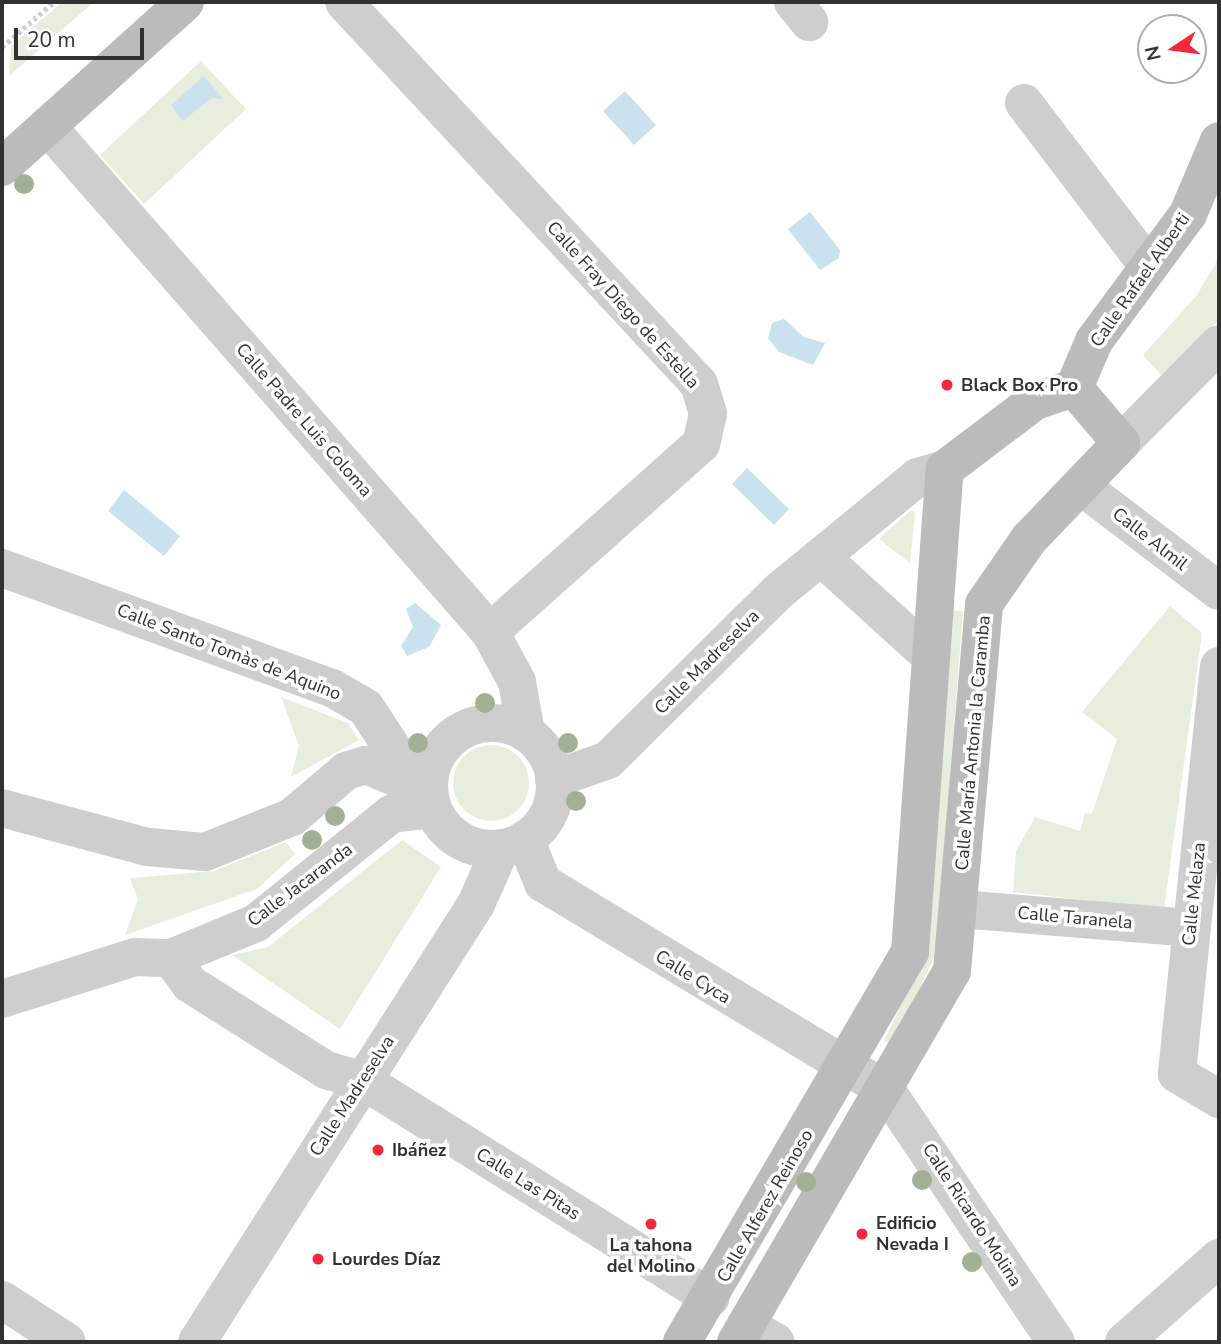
<!DOCTYPE html>
<html>
<head>
<meta charset="utf-8">
<style>
  body { margin:0 }
  #map { position:relative; width:1221px; height:1344px; overflow:hidden; background:#fff; font-family:"Nunito Sans",sans-serif }
  div>[style] { position:absolute }
  [style*='--x'] { left:calc(var(--x)*1px); top:calc(var(--y)*1px); width:calc(var(--w)*1px); rotate:calc(var(--a)*1deg) }
  .green>* { inset:0; background:#e7eede }
  .round { border-radius:50% }
  .water>* { inset:0; background:#cae1ef }
  .path>* { height:4.5px; margin-top:-2.25px; transform-origin:0; background:repeating-linear-gradient(90deg,#cecece 0 3.5px,transparent 0 7px) }
  .street>* { height:38px; margin:-19px; padding:0 19px; transform-origin:19px; border-radius:19px; background:#cecece }
  .street>.ring { margin:-19px; padding:0; box-sizing:content-box; background:none; border:38px solid #cecece; border-radius:50% }
  .secondary>* { height:38px; margin:-19px; padding:0 19px; transform-origin:19px; border-radius:19px; background:#bbb }
  .trees>* { width:20px; height:20px; margin:-10px; border-radius:50%; background:#a2b193 }
  .dots>* { width:19px; height:19px; translate:-50% -50%; box-sizing:border-box; border:4px solid #fff; border-radius:50% }
  span { translate:-50% -50%; white-space:nowrap; text-align:center; line-height:1.15; -webkit-text-stroke:7px #fff; paint-order:stroke }
  .street-label { font-size:18px; color:#313131 }
  .poi-label { font-size:18px; color:#313131; font-weight:700 }
  .left { translate:0 -50%; text-align:left }
  .frame { position:absolute; inset:0; border:4px solid #313131; pointer-events:none }
  .north { position:absolute; left:1137px; top:14px; width:70px; height:70px; box-sizing:border-box; background:#fff; border:2px solid #adadad; border-radius:50%; rotate:257deg; font-size:19px; font-weight:700; line-height:28px; text-align:center; color:#313131 }
  .north::after { content:''; display:block; margin:auto; width:24px; height:32px; background:#f2293c; clip-path:polygon(50% 0,100% 100%,50% 72%,0 100%) }
  .scale { position:absolute; left:14px; top:28px; width:130px; height:32px; box-sizing:border-box; border:4px solid #313131; border-top:0; padding-left:9px; font-size:21px; line-height:24px; white-space:nowrap; color:#313131; -webkit-text-stroke:5px #fff; paint-order:stroke }
</style>
</head>
<body>
<div id="map">
  <div class="green">
    <div style="clip-path:polygon(62px 2px,94px 2px,9px 76px,11px 46px)"></div>
    <div style="clip-path:polygon(201px 61px,246px 109px,144px 204px,100px 155px)"></div>
    <div style="clip-path:polygon(1219px 257px,1219px 320px,1161px 375px,1143px 355px,1197px 295px)"></div>
    <div style="clip-path:polygon(911px 510px,915px 512px,910px 563px,879px 539px)"></div>
    <div style="clip-path:polygon(1170px 606px,1202px 633px,1164px 909px,1013px 892px,1016px 851px,1035px 817px,1080px 831px,1085px 813px,1092px 814px,1117px 739px,1082px 712px)"></div>
    <div style="clip-path:polygon(951px 610px,963px 611px,936px 953px,893px 1046px,884px 1041px,926px 951px)"></div>
    <div style="clip-path:polygon(281px 697px,348px 723px,359px 740px,291px 777px,299px 746px)"></div>
    <div class="round" style="left:453px;top:745px;width:76px;height:76px"></div>
    <div style="clip-path:polygon(402px 840px,441px 867px,340px 1029px,232px 955px,268px 947px)"></div>
    <div style="clip-path:polygon(286px 842px,295px 854px,257px 889px,125px 935px,138px 899px,130px 878px,214px 871px)"></div>
  </div>
  <div class="water">
    <div style="clip-path:polygon(204px 76px,223px 99px,211px 98px,183px 121px,171px 105px)"></div>
    <div style="clip-path:polygon(625px 91px,656px 125px,634px 145px,603px 111px)"></div>
    <div style="clip-path:polygon(810px 212px,840px 250px,839px 258px,820px 270px,788px 229px)"></div>
    <div style="clip-path:polygon(784px 319px,804px 337px,825px 343px,813px 365px,779px 352px,768px 338px,772px 323px)"></div>
    <div style="clip-path:polygon(747px 468px,789px 509px,774px 525px,732px 484px)"></div>
    <div style="clip-path:polygon(124px 490px,180px 536px,164px 556px,108px 511px)"></div>
    <div style="clip-path:polygon(415px 603px,441px 625px,429px 647px,407px 656px,401px 646px,413px 627px,406px 609px)"></div>
  </div>
  <div class="path">
    <div style="--x:2;--y:47;--w:69;--a:-40.9"></div>
  </div>
  <div class="street">
    <div style="--x:344;--y:2;--w:521;--a:47.1"></div>
    <div style="--x:699;--y:384;--w:31;--a:73"></div>
    <div style="--x:708;--y:414;--w:31;--a:103"></div>
    <div style="--x:701;--y:444;--w:283;--a:138.3"></div>
    <div style="--x:793;--y:2;--w:26;--a:51"></div>
    <div style="--x:1024;--y:103;--w:206;--a:52.7"></div>
    <div style="--x:47;--y:126;--w:673;--a:48.8"></div>
    <div style="--x:490;--y:632;--w:57;--a:61.6"></div>
    <div style="--x:517;--y:682;--w:52;--a:80"></div>
    <div style="--x:1121;--y:443;--w:139;--a:-45.3"></div>
    <div style="--x:1081;--y:486;--w:173;--a:37.3"></div>
    <div style="--x:821;--y:557;--w:147;--a:42.2"></div>
    <div style="--x:2;--y:568;--w:351;--a:20"></div>
    <div style="--x:332;--y:688;--w:39;--a:30"></div>
    <div style="--x:366;--y:708;--w:62;--a:56.8"></div>
    <div style="--x:400;--y:760;--w:33;--a:29"></div>
    <div style="--x:1219;--y:666;--w:410;--a:95.9"></div>
    <div style="--x:1177;--y:1074;--w:49;--a:30.8"></div>
    <div class="ring" style="left:429px;top:723px;width:88px;height:88px"></div>
    <div style="--x:554;--y:779;--w:57;--a:-19.4"></div>
    <div style="--x:608;--y:760;--w:240;--a:-44.7"></div>
    <div style="--x:779;--y:591;--w:180;--a:-39.4"></div>
    <div style="--x:918;--y:477;--w:28;--a:-17"></div>
    <div style="--x:2;--y:808;--w:151;--a:15"></div>
    <div style="--x:148;--y:847;--w:57;--a:5"></div>
    <div style="--x:205;--y:852;--w:94;--a:-21.9"></div>
    <div style="--x:292;--y:817;--w:71;--a:-40.4"></div>
    <div style="--x:346;--y:771;--w:21;--a:-17"></div>
    <div style="--x:366;--y:765;--w:62;--a:22.8"></div>
    <div style="--x:525;--y:839;--w:48;--a:67.8"></div>
    <div style="--x:543;--y:883;--w:401;--a:31.1"></div>
    <div style="--x:886;--y:1090;--w:304;--a:56"></div>
    <div style="--x:960;--y:909;--w:231;--a:4.7"></div>
    <div style="--x:171;--y:958;--w:32;--a:54"></div>
    <div style="--x:190;--y:984;--w:161;--a:32.3"></div>
    <div style="--x:326;--y:1070;--w:37;--a:16"></div>
    <div style="--x:362;--y:1080;--w:411;--a:32"></div>
    <div style="--x:2;--y:999;--w:139;--a:-17.5"></div>
    <div style="--x:135;--y:957;--w:36;--a:2"></div>
    <div style="--x:171;--y:958;--w:92;--a:-22.4"></div>
    <div style="--x:256;--y:923;--w:174;--a:-38.9"></div>
    <div style="--x:391;--y:814;--w:42;--a:-6.8"></div>
    <div style="--x:2;--y:1300;--w:77;--a:32.9"></div>
    <div style="--x:746;--y:1325;--w:34;--a:30"></div>
    <div style="--x:197;--y:1342;--w:519;--a:-57.5"></div>
    <div style="--x:476;--y:904;--w:61;--a:-65.9"></div>
    <div style="--x:1124;--y:1342;--w:127;--a:-41.5"></div>
  </div>
  <div class="secondary">
    <div style="--x:2;--y:167;--w:246;--a:-42"></div>
    <div style="--x:682;--y:1342;--w:452;--a:-59.7"></div>
    <div style="--x:910;--y:952;--w:484;--a:-85.9"></div>
    <div style="--x:945;--y:469;--w:113;--a:-37.1"></div>
    <div style="--x:1035;--y:401;--w:41;--a:-18.4"></div>
    <div style="--x:1074;--y:388;--w:51;--a:-66.9"></div>
    <div style="--x:1094;--y:341;--w:158;--a:-53.5"></div>
    <div style="--x:1188;--y:214;--w:79;--a:-67"></div>
    <div style="--x:736;--y:1342;--w:429;--a:-59.8"></div>
    <div style="--x:952;--y:971;--w:368;--a:-85"></div>
    <div style="--x:984;--y:604;--w:79;--a:-55.3"></div>
    <div style="--x:1029;--y:539;--w:133;--a:-46.2"></div>
    <div style="--x:1121;--y:443;--w:72;--a:-130.5"></div>
  </div>
  <div class="trees">
    <div style="left:24px;top:184px"></div>
    <div style="left:485px;top:703px"></div>
    <div style="left:418px;top:743px"></div>
    <div style="left:568px;top:743px"></div>
    <div style="left:576px;top:801px"></div>
    <div style="left:335px;top:816px"></div>
    <div style="left:312px;top:840px"></div>
    <div style="left:922px;top:1180px"></div>
    <div style="left:806px;top:1182px"></div>
    <div style="left:972px;top:1262px"></div>
  </div>
  <div class="dots">
    <div style="left:947px;top:385px;background:#f2293c"></div>
    <div style="left:378px;top:1150px;background:#f2293c"></div>
    <div style="left:651px;top:1224px;background:#f2293c"></div>
    <div style="left:862px;top:1234px;background:#f2293c"></div>
    <div style="left:318px;top:1259px;background:#f2293c"></div>
  </div>
  <div class="street-label">
    <span style="left:1140px;top:280px;rotate:-55deg">Calle Rafael Alberti</span>
    <span style="left:623px;top:305px;rotate:48deg">Calle Fray Diego de Estella</span>
    <span style="left:304px;top:420px;rotate:49deg">Calle Padre Luis Coloma</span>
    <span style="left:1150px;top:539px;rotate:38deg">Calle Almil</span>
    <span style="left:229px;top:652px;rotate:21deg">Calle Santo Tomàs de Aquino</span>
    <span style="left:707px;top:662px;rotate:-45deg">Calle Madreselva</span>
    <span style="left:973px;top:743px;rotate:-85deg">Calle María Antonia la Caramba</span>
    <span style="left:300px;top:885px;rotate:-37deg">Calle Jacaranda</span>
    <span style="left:1194px;top:894px;rotate:-84deg">Calle Melaza</span>
    <span style="left:1075px;top:918px;rotate:5deg">Calle Taranela</span>
    <span style="left:693px;top:977px;rotate:32deg">Calle Cyca</span>
    <span style="left:352px;top:1096px;rotate:-57deg">Calle Madreselva</span>
    <span style="left:528px;top:1184px;rotate:32deg">Calle Las Pitas</span>
    <span style="left:765px;top:1206px;rotate:-60deg">Calle Alferez Reinoso</span>
    <span style="left:972px;top:1215px;rotate:57deg">Calle Ricardo Molina</span>
  </div>
  <div class="poi-label">
    <span class="left" style="left:961px;top:385px">Black Box Pro</span>
    <span class="left" style="left:392px;top:1150px">Ibáñez</span>
    <span class="left" style="left:876px;top:1234px">Edificio<br>Nevada I</span>
    <span style="left:651px;top:1256px">La tahona<br>del Molino</span>
    <span class="left" style="left:332px;top:1259px">Lourdes Díaz</span>
  </div>
  <div class="frame"></div>
  <div class="north">N</div>
  <div class="scale">20 m</div>
</div>
</body>
</html>
